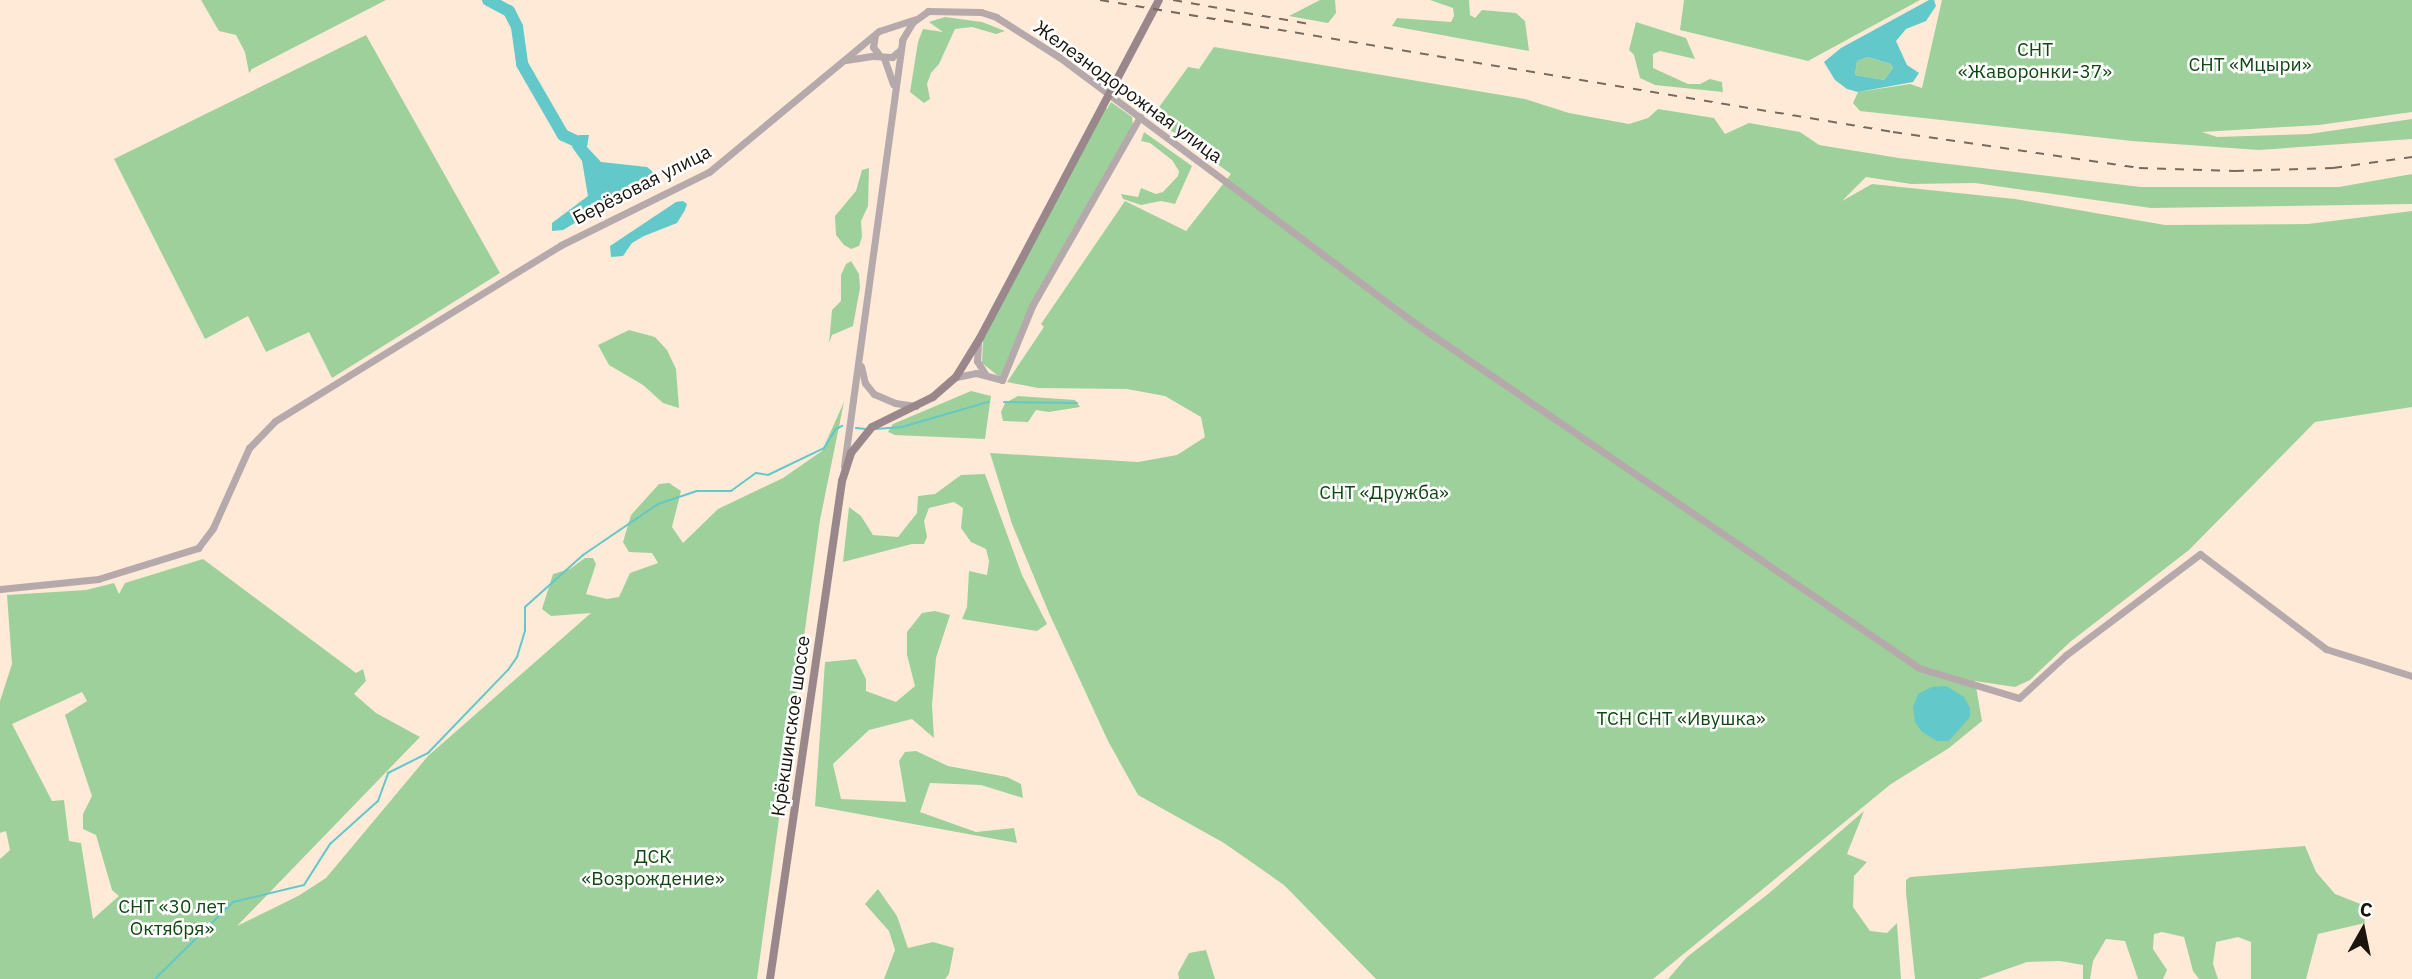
<!DOCTYPE html>
<html>
<head>
<meta charset="utf-8">
<style>
  body { margin:0 }
  #map { position:relative; width:2412px; height:979px; overflow:hidden; background:#feead7; font-family:"IBM Plex Sans",sans-serif }
  div>[style] { position:absolute }
  [style*='--x'] { left:calc(var(--x)*1px); top:calc(var(--y)*1px); width:calc(var(--w)*1px); rotate:calc(var(--a)*1deg) }
  .green>* { inset:0; background:#9ed09b }
  .water>* { inset:0; background:#62c8c9 }
  .stream>* { height:2px; margin:-1px; padding:0 1px; transform-origin:1px; border-radius:1px; background:#62c8c9 }
  .river>* { height:12px; margin:-6px; padding:0 6px; transform-origin:6px; border-radius:6px; background:#62c8c9 }
  .tertiary>* { height:7px; margin:-3.5px; padding:0 3.5px; transform-origin:3.5px; border-radius:3.5px; background:#b6a9ab }
  .secondary>* { height:8px; margin:-4px; padding:0 4px; transform-origin:4px; border-radius:4px; background:#9a878b }
  .rail>* { height:2px; margin-top:-1px; transform-origin:0; background:repeating-linear-gradient(90deg,#766a5e 0 9px,transparent 0 18px) }
  span { translate:-50% -50%; white-space:nowrap; text-align:center; line-height:1.15; -webkit-text-stroke:5px #fff; paint-order:stroke }
  .park-label { font-size:19px; color:#104712 }
  .street-label { font-size:19px; color:#1a140d }
  .north { position:absolute; left:2328px; top:895px; width:70px; height:70px; -webkit-text-stroke:5px #fff; paint-order:stroke; rotate:9deg; font-size:19px; font-weight:700; line-height:28px; text-align:center; color:#1a140d }
  .north::after { content:''; display:block; margin:auto; width:24px; height:32px; background:#1a140d; clip-path:polygon(50% 0,100% 100%,50% 72%,0 100%) }
</style>
</head>
<body>
<div id="map">
  <div class="green">
    <div style="clip-path:polygon(201px 0,386px 0,252px 69px,249px 73px,245px 52px,236px 35px,219px 31px)"></div>
    <div style="clip-path:polygon(1320px 0,1335px 0,1336px 13px,1328px 23px,1289px 16px)"></div>
    <div style="clip-path:polygon(1430px 0,1469px 0,1470px 15px,1475px 18px,1482px 10px,1516px 13px,1525px 21px,1529px 51px,1392px 26px,1397px 18px,1451px 22px,1454px 16px,1453px 8px)"></div>
    <div style="clip-path:polygon(1684px 0,1920px 0,1808px 61px,1680px 30px)"></div>
    <div style="clip-path:polygon(1942px 0,2412px 0,2412px 112px,2319px 125px,2202px 132px,2217px 137px,2309px 134px,2412px 119px,2412px 139px,2259px 150px,2132px 141px,1860px 111px,1853px 103px,1858px 92px,1910px 84px,1922px 88px)"></div>
    <div style="clip-path:polygon(945px 17px,982px 22px,1005px 31px,996px 34px,972px 27px,955px 29px,939px 64px,931px 73px,927px 84px,930px 99px,924px 103px,910px 92px,918px 42px,923px 29px,943px 32px,929px 22px)"></div>
    <div style="clip-path:polygon(1636px 22px,1686px 38px,1695px 59px,1660px 51px,1653px 54px,1653px 68px,1688px 84px,1700px 84px,1710px 79px,1722px 82px,1723px 92px,1655px 85px,1640px 78px,1634px 55px,1629px 50px)"></div>
    <div style="clip-path:polygon(366px 35px,500px 273px,332px 378px,309px 332px,266px 352px,248px 316px,205px 339px,114px 159px)"></div>
    <div style="clip-path:polygon(1214px 47px,1525px 99px,1569px 113px,1629px 124px,1648px 118px,1658px 109px,1714px 118px,1725px 134px,1749px 123px,1800px 132px,1819px 145px,1899px 158px,2141px 187px,2339px 187px,2412px 174px,2412px 204px,2151px 208px,1975px 183px,1911px 184px,1866px 177px,1842px 201px,1872px 184px,2015px 199px,2165px 225px,2308px 224px,2412px 211px,2412px 407px,2315px 422px,2189px 550px,2070px 642px,2030px 680px,2015px 687px,1975px 681px,1982px 721px,1949px 748px,1891px 784px,1653px 979px,1376px 979px,1284px 885px,1224px 843px,1138px 795px,1108px 741px,1049px 613px,1012px 524px,990px 453px,1138px 462px,1177px 455px,1205px 437px,1201px 417px,1165px 396px,1127px 389px,1038px 388px,1007px 382px,1044px 327px,1041px 324px,1125px 201px,1186px 231px,1231px 174px,1152px 117px,1188px 67px,1199px 69px)"></div>
    <div style="clip-path:polygon(1868px 57px,1891px 64px,1893px 68px,1884px 80px,1855px 75px,1857px 61px)"></div>
    <div style="clip-path:polygon(1111px 102px,1132px 117px,1133px 125px,1030px 305px,1002px 377px,997px 375px,982px 363px,983px 340px,1105px 107px,1107px 109px)"></div>
    <div style="clip-path:polygon(1144px 132px,1192px 166px,1175px 204px,1161px 201px,1141px 205px,1123px 199px,1121px 194px,1138px 197px,1141px 188px,1156px 194px,1163px 192px,1178px 176px,1179px 171px,1172px 160px,1150px 143px,1141px 141px)"></div>
    <div style="clip-path:polygon(869px 168px,868px 206px,861px 221px,862px 237px,859px 246px,851px 249px,844px 245px,836px 235px,835px 216px,856px 191px,862px 170px)"></div>
    <div style="clip-path:polygon(851px 261px,859px 274px,860px 288px,853px 326px,832px 335px,829px 343px,832px 310px,841px 301px,841px 275px,846px 264px)"></div>
    <div style="clip-path:polygon(629px 330px,655px 337px,667px 350px,676px 369px,679px 408px,663px 403px,643px 385px,609px 365px,598px 345px)"></div>
    <div style="clip-path:polygon(971px 391px,991px 396px,985px 439px,895px 435px,888px 432px,893px 424px)"></div>
    <div style="clip-path:polygon(1018px 396px,1075px 400px,1080px 407px,1049px 412px,1036px 410px,1028px 422px,1003px 421px,1001px 412px,1005px 403px)"></div>
    <div style="clip-path:polygon(evenodd,844px 402px,820px 520px,757px 979px,0 979px,0 859px,10px 850px,6px 831px,0 833px,0 701px,12px 664px,7px 595px,86px 590px,114px 583px,119px 594px,125px 583px,203px 559px,356px 673px,363px 669px,366px 681px,354px 694px,376px 713px,420px 737px,237px 926px,298px 896px,326px 878px,428px 756px,591px 613px,551px 616px,542px 609px,553px 574px,570px 569px,585px 558px,593px 558px,596px 564px,586px 594px,607px 599px,619px 597px,630px 573px,658px 563px,652px 553px,629px 552px,623px 542px,631px 515px,659px 484px,669px 483px,681px 491px,672px 527px,683px 543px,718px 509px,783px 478px,822px 451px,844px 402px,82px 692px,87px 701px,65px 715px,92px 796px,83px 814px,83px 829px,96px 835px,112px 890px,119px 896px,93px 919px,81px 843px,69px 841px,64px 800px,52px 801px,12px 724px,82px 692px)"></div>
    <div style="clip-path:polygon(985px 474px,1022px 575px,1047px 624px,1037px 631px,962px 619px,967px 607px,969px 571px,987px 575px,989px 561px,986px 549px,971px 542px,961px 528px,963px 508px,954px 502px,929px 508px,924px 521px,927px 537px,924px 544px,912px 544px,843px 562px,849px 507px,861px 516px,873px 535px,898px 537px,917px 513px,918px 496px,935px 494px,961px 475px)"></div>
    <div style="clip-path:polygon(935px 611px,950px 615px,936px 658px,932px 705px,934px 738px,912px 719px,869px 730px,833px 764px,841px 799px,906px 802px,899px 761px,905px 752px,916px 751px,948px 766px,1007px 777px,1021px 784px,1023px 798px,981px 785px,930px 783px,920px 812px,976px 832px,1014px 828px,1017px 843px,815px 806px,825px 662px,856px 659px,866px 679px,866px 691px,896px 702px,915px 686px,907px 655px,907px 632px,922px 613px)"></div>
    <div style="clip-path:polygon(1864px 811px,1847px 854px,1867px 862px,1854px 876px,1853px 907px,1870px 931px,1887px 933px,1897px 923px,1901px 979px,1668px 979px,1687px 957px,1768px 894px)"></div>
    <div style="clip-path:polygon(2305px 846px,2316px 872px,2335px 894px,2363px 905px,2365px 923px,2318px 934px,2306px 979px,2251px 979px,2251px 942px,2238px 937px,2216px 942px,2213px 964px,2218px 979px,2199px 979px,2193px 971px,2184px 937px,2162px 932px,2154px 934px,2153px 949px,2167px 970px,2163px 979px,2138px 979px,2125px 941px,2106px 939px,2093px 961px,2090px 979px,2083px 979px,2083px 965px,2060px 961px,2027px 962px,1979px 979px,1915px 979px,1906px 893px,1906px 880px,1910px 877px)"></div>
    <div style="clip-path:polygon(878px 889px,897px 916px,908px 948px,933px 942px,954px 948px,949px 974px,945px 979px,884px 979px,895px 950px,889px 931px,865px 904px)"></div>
    <div style="clip-path:polygon(1206px 950px,1215px 979px,1179px 979px,1178px 973px,1189px 953px)"></div>
  </div>
  <div class="water">
    <div style="clip-path:polygon(evenodd,1929px 0,1934px 0,1936px 6px,1926px 21px,1906px 29px,1896px 41px,1907px 65px,1919px 73px,1913px 82px,1858px 92px,1847px 89px,1835px 80px,1824px 62px,1841px 48px,1929px 0,1868px 57px,1891px 64px,1893px 68px,1884px 80px,1855px 75px,1857px 61px,1868px 57px)"></div>
    <div style="clip-path:polygon(579px 135px,589px 135px,587px 147px,601px 162px,647px 167px,652px 171px,653px 177px,563px 230px,552px 231px,552px 223px,588px 196px,582px 161px,572px 147px)"></div>
    <div style="clip-path:polygon(683px 201px,687px 204px,685px 210px,677px 223px,644px 236px,632px 243px,623px 256px,611px 257px,610px 246px,676px 202px)"></div>
    <div style="clip-path:polygon(1946px 686px,1964px 697px,1970px 708px,1970px 717px,1949px 741px,1937px 741px,1922px 732px,1915px 722px,1913px 707px,1918px 694px,1932px 687px)"></div>
  </div>
  <div class="stream">
    <div style="--x:1004;--y:402;--w:73;--a:0.8"></div>
    <div style="--x:856;--y:428;--w:10;--a:6"></div>
    <div style="--x:875;--y:429;--w:27;--a:-4"></div>
    <div style="--x:902;--y:427;--w:90;--a:-16.2"></div>
    <div style="--x:155;--y:979;--w:110;--a:-44.6"></div>
    <div style="--x:233;--y:902;--w:73;--a:-13.5"></div>
    <div style="--x:304;--y:885;--w:49;--a:-57.6"></div>
    <div style="--x:330;--y:844;--w:64;--a:-41.9"></div>
    <div style="--x:378;--y:801;--w:30;--a:-70"></div>
    <div style="--x:388;--y:773;--w:45;--a:-26.6"></div>
    <div style="--x:428;--y:753;--w:115;--a:-46.1"></div>
    <div style="--x:508;--y:670;--w:16;--a:-55"></div>
    <div style="--x:517;--y:657;--w:27;--a:-73"></div>
    <div style="--x:525;--y:631;--w:24;--a:-90"></div>
    <div style="--x:525;--y:607;--w:78;--a:-41.9"></div>
    <div style="--x:583;--y:555;--w:91;--a:-34.2"></div>
    <div style="--x:658;--y:504;--w:41;--a:-18.4"></div>
    <div style="--x:697;--y:491;--w:34;--a:0"></div>
    <div style="--x:731;--y:491;--w:31;--a:-36"></div>
    <div style="--x:756;--y:473;--w:12;--a:9"></div>
    <div style="--x:768;--y:475;--w:62;--a:-25.7"></div>
    <div style="--x:824;--y:448;--w:22;--a:-58"></div>
    <div style="--x:836;--y:429;--w:7;--a:-27"></div>
  </div>
  <div class="river">
    <div style="--x:488;--y:0;--w:24;--a:28"></div>
    <div style="--x:509;--y:11;--w:18;--a:63"></div>
    <div style="--x:517;--y:27;--w:37;--a:82"></div>
    <div style="--x:522;--y:64;--w:82;--a:60"></div>
    <div style="--x:563;--y:135;--w:14;--a:25"></div>
  </div>
  <div class="tertiary">
    <div style="--x:875;--y:35;--w:12;--a:99"></div>
    <div style="--x:873;--y:47;--w:11;--a:52"></div>
    <div style="--x:884;--y:58;--w:28;--a:71"></div>
    <div style="--x:846;--y:60;--w:26;--a:-9"></div>
    <div style="--x:872;--y:56;--w:20;--a:3"></div>
    <div style="--x:892;--y:57;--w:11;--a:-41"></div>
    <div style="--x:978;--y:343;--w:18;--a:93"></div>
    <div style="--x:977;--y:361;--w:15;--a:58"></div>
    <div style="--x:861;--y:366;--w:17;--a:77"></div>
    <div style="--x:865;--y:383;--w:14;--a:51"></div>
    <div style="--x:874;--y:394;--w:23;--a:23"></div>
    <div style="--x:895;--y:403;--w:21;--a:8"></div>
    <div style="--x:956;--y:377;--w:20;--a:-11"></div>
    <div style="--x:976;--y:373;--w:27;--a:15"></div>
    <div style="--x:1002;--y:380;--w:80;--a:-67.9"></div>
    <div style="--x:1032;--y:306;--w:218;--a:-60.3"></div>
    <div style="--x:844;--y:466;--w:430;--a:-82.2"></div>
    <div style="--x:902;--y:40;--w:21;--a:-59"></div>
    <div style="--x:913;--y:22;--w:19;--a:-36"></div>
    <div style="--x:928;--y:11;--w:53;--a:1.1"></div>
    <div style="--x:981;--y:12;--w:16;--a:18"></div>
    <div style="--x:996;--y:17;--w:75;--a:32.4"></div>
    <div style="--x:1059;--y:57;--w:434;--a:36.8"></div>
    <div style="--x:1406;--y:317;--w:622;--a:34.38"></div>
    <div style="--x:1919;--y:668;--w:104;--a:16.7"></div>
    <div style="--x:2019;--y:698;--w:64;--a:-42.5"></div>
    <div style="--x:2066;--y:655;--w:168;--a:-37"></div>
    <div style="--x:2200;--y:554;--w:158;--a:37"></div>
    <div style="--x:2326;--y:649;--w:90;--a:17.4"></div>
    <div style="--x:0;--y:589;--w:99;--a:-5.8"></div>
    <div style="--x:98;--y:579;--w:105;--a:-17.2"></div>
    <div style="--x:198;--y:548;--w:25;--a:-53"></div>
    <div style="--x:213;--y:528;--w:88;--a:-65.8"></div>
    <div style="--x:249;--y:448;--w:37;--a:-46"></div>
    <div style="--x:275;--y:421;--w:336;--a:-31.6"></div>
    <div style="--x:561;--y:245;--w:165;--a:-26.3"></div>
    <div style="--x:709;--y:172;--w:221;--a:-39.7"></div>
    <div style="--x:879;--y:31;--w:38;--a:-18"></div>
  </div>
  <div class="secondary">
    <div style="--x:770;--y:979;--w:503;--a:-81.77"></div>
    <div style="--x:842;--y:481;--w:29;--a:-72"></div>
    <div style="--x:851;--y:453;--w:33;--a:-51"></div>
    <div style="--x:872;--y:427;--w:68;--a:-26.2"></div>
    <div style="--x:933;--y:397;--w:30;--a:-41"></div>
    <div style="--x:956;--y:377;--w:46;--a:-58.4"></div>
    <div style="--x:980;--y:338;--w:382;--a:-62.1"></div>
  </div>
  <div class="rail">
    <div style="--x:1100;--y:0;--w:804;--a:9.45"></div>
    <div style="--x:1893;--y:132;--w:249;--a:8.3"></div>
    <div style="--x:2139;--y:168;--w:96;--a:1.8"></div>
    <div style="--x:2235;--y:171;--w:98;--a:-1.8"></div>
    <div style="--x:2333;--y:168;--w:80;--a:-7.9"></div>
    <div style="--x:1173;--y:0;--w:144;--a:10"></div>
  </div>
  <div class="park-label">
    <span style="left:2035px;top:61px">СНТ<br>«Жаворонки-37»</span>
    <span style="left:2250px;top:65px">СНТ «Мцыри»</span>
    <span style="left:1384px;top:493px">СНТ «Дружба»</span>
    <span style="left:1681px;top:719px">ТСН СНТ «Ивушка»</span>
    <span style="left:653px;top:868px">ДСК<br>«Возрождение»</span>
    <span style="left:172px;top:918px">СНТ «30 лет<br>Октября»</span>
  </div>
  <div class="street-label">
    <span style="left:1128px;top:92px;rotate:36deg">Железнодорожная улица</span>
    <span style="left:642px;top:185px;rotate:-27deg">Берёзовая улица</span>
    <span style="left:791px;top:726px;rotate:-82deg">Крёкшинское шоссе</span>
  </div>
  <div class="north">С</div>
</div>
</body>
</html>
